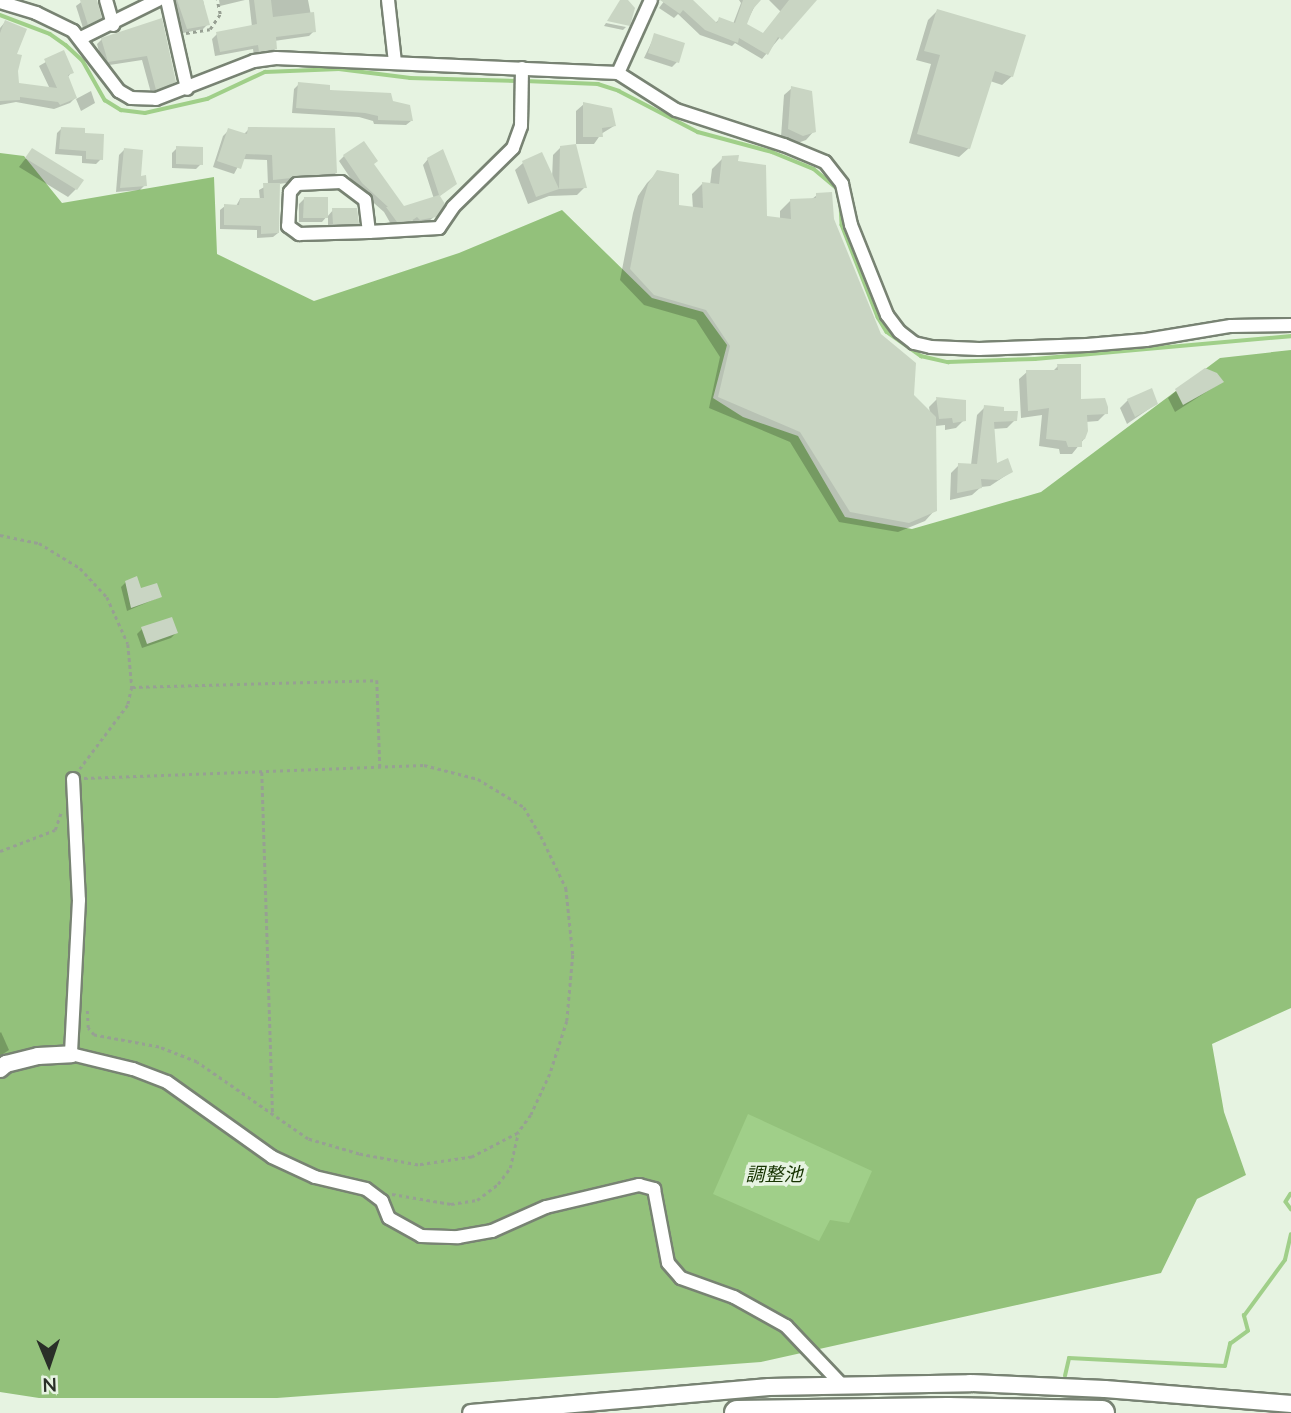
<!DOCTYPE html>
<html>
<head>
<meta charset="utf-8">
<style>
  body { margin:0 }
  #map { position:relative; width:1291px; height:1413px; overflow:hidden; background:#e6f3e1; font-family:Lato,"Noto Sans JP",sans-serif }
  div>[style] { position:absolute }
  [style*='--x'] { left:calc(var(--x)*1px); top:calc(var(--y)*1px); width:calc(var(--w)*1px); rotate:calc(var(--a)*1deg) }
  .forest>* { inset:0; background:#93c17b }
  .water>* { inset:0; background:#a0cf89 }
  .shadow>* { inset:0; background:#0003 }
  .stream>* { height:3.5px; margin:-1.75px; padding:0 1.75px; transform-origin:1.75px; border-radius:1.75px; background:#a0cf89 }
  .building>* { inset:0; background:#c9d5c3 }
  .path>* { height:2.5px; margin-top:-1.25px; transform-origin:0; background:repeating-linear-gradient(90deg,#97a093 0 3.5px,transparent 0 7px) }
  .roads { filter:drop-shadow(2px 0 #788373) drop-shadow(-2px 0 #788373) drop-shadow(0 2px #788373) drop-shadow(0 -2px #788373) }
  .minor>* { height:12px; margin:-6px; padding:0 6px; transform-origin:6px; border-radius:6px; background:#fff }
  .tertiary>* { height:16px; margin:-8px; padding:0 8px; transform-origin:8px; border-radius:8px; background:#fff }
  .motorway>* { height:24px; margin:-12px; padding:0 12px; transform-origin:12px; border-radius:12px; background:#fff }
  span { translate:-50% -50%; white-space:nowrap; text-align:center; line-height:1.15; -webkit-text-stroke:7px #e6f3e1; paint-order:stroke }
  .water-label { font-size:19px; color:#173402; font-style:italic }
  .north { position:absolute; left:14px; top:1329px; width:70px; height:70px; -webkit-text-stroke:5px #e6f3e1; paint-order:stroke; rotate:178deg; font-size:19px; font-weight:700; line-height:28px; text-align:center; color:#2a2f28 }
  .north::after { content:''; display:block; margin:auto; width:24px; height:32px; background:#2a2f28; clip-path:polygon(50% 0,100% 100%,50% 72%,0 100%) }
</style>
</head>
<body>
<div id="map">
  <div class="forest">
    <div style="clip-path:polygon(0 153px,24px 156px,62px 203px,214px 177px,217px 254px,314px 301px,459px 253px,562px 210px,652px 298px,703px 312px,727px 345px,713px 398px,743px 417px,798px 436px,845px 517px,912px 529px,1041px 492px,1220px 358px,1291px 350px,1291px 1008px,1212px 1044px,1224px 1112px,1246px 1175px,1197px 1199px,1161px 1273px,761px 1362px,277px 1398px,39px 1398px,0 1392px)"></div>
  </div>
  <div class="water">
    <div style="clip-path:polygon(748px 1114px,872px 1171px,849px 1223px,830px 1220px,819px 1241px,713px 1194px)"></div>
  </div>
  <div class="shadow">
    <div style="clip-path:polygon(84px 0,96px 0,100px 17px,83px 28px,76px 6px)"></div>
    <div style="clip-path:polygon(172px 0,203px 0,208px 24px,203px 29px,183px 33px)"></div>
    <div style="clip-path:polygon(219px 0,245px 0,220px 6px)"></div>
    <div style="clip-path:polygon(249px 0,308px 0,314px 31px,309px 36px,274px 41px,275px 49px,270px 54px,254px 56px,253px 49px,215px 56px,212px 39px,217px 34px,252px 27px)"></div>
    <div style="clip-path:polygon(665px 0,690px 0,715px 23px,720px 19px,733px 24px,741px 3px,739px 0,758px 0,745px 25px,762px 35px,781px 12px,769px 0,811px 0,762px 59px,735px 43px,732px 46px,700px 35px,678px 14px,674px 18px,659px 8px)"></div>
    <div style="clip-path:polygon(937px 11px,1012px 76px,1002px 85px,990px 81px,969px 148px,959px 157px,909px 143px,931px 64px,916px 60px,928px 20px)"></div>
    <div style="clip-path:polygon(161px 20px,174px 81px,169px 86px,151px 93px,142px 60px,103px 66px,97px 44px,102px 39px)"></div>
    <div style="clip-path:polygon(5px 22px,15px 55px,18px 84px,50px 89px,39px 66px,63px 52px,72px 72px,67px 78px,75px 98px,70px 103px,54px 109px,16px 102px,0 105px,0 28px)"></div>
    <div style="clip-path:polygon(606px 23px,626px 27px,623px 30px,604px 26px)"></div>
    <div style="clip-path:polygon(655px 35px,677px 62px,672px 67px,644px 58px)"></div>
    <div style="clip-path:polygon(299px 84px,391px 103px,411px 121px,406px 125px,374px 124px,373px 121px,359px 117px,292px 113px,294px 89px)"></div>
    <div style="clip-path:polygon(792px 88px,814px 131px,806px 140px,795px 144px,781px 137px,784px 95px)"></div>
    <div style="clip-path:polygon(91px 91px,95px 103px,81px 111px,76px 99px)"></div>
    <div style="clip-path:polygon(584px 104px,614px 126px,601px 134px,594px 144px,576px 144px,576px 111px)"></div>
    <div style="clip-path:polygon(62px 128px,101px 159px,96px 164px,82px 163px,82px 156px,55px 154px,57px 133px)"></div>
    <div style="clip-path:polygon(249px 129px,336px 173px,330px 178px,278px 184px,278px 233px,273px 237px,257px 238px,257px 230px,220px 229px,220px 210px,225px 206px,236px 206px,240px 199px,260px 200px,259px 190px,268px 185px,267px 160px,242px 159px,234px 174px,213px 167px,223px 136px,229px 130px,243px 135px)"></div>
    <div style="clip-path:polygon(561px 147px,585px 187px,577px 195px,549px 196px,528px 204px,515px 170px,523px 163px,552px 179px,553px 155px)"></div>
    <div style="clip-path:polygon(177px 148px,201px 164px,196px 169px,172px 168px,172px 153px)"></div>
    <div style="clip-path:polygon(32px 150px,76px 189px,68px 197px,19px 167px)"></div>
    <div style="clip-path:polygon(124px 150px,145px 185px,140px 190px,116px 192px,119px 155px)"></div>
    <div style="clip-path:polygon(344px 156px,372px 164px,403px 208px,434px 199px,423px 165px,428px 159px,455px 184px,438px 197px,435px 216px,429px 221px,415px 224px,412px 220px,405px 225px,392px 226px,384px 212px,357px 188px,339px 161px)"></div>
    <div style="clip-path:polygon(723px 158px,735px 162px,765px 217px,780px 219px,780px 211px,791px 200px,812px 199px,817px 195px,832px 219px,879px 336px,912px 396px,930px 413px,929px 407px,937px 399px,964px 420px,956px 428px,945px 430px,945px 425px,935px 426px,935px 510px,925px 521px,898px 532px,839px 522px,790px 442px,709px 408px,720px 357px,696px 320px,644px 305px,620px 280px,633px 213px,638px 196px,647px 183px,658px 172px,677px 207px,693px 209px,692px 194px,702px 184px,710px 185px,712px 169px)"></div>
    <div style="clip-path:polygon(304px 199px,327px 217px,333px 210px,357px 223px,352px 228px,328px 228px,328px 215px,322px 222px,299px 222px,299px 204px)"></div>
    <div style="clip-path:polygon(1058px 366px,1079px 401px,1106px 413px,1098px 421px,1085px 422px,1084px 439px,1072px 454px,1060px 454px,1059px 449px,1039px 446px,1042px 415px,1021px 418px,1019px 379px,1027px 372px,1052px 372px)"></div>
    <div style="clip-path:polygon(1222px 382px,1175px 412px,1168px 398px,1176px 391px)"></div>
    <div style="clip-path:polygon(1128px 400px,1156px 404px,1127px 424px,1120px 408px)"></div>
    <div style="clip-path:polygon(985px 407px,1015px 420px,1007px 428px,993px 429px,995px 465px,1011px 472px,990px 486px,981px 487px,972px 495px,950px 500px,951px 473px,959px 465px,971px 465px,977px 415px)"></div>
    <div style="clip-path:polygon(126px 582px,140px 590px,160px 597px,127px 611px,121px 587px)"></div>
    <div style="clip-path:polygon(142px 629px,176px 633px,171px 638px,142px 648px,137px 634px)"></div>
    <div style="clip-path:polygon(1px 1032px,9px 1050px,0 1056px,0 1033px)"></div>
  </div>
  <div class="stream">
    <div style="--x:0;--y:15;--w:53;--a:20.8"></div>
    <div style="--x:50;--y:34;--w:19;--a:35"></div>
    <div style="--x:66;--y:45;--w:23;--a:43"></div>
    <div style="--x:83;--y:61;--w:45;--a:60.6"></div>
    <div style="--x:105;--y:100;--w:19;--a:32"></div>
    <div style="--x:121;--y:110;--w:24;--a:7"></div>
    <div style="--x:145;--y:113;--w:64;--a:-12.7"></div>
    <div style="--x:207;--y:99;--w:64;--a:-25"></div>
    <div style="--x:265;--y:72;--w:74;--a:-2.3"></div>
    <div style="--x:339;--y:69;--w:72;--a:7.2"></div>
    <div style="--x:410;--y:78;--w:107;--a:1.6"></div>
    <div style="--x:525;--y:81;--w:73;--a:2.4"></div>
    <div style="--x:598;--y:84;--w:22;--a:18"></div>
    <div style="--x:619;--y:91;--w:89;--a:27.4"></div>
    <div style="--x:698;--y:132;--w:77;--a:15.1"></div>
    <div style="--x:772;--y:152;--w:45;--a:22"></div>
    <div style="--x:814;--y:169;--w:33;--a:40"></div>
    <div style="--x:841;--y:204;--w:21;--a:87"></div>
    <div style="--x:842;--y:225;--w:99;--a:68.6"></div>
    <div style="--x:878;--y:317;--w:17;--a:59"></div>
    <div style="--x:887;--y:332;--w:42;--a:35.2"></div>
    <div style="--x:921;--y:356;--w:28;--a:13"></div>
    <div style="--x:948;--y:362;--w:87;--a:-2"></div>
    <div style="--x:1035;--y:359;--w:257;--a:-5.1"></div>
    <div style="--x:1291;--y:1194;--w:9;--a:122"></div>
    <div style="--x:1286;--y:1202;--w:9;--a:54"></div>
    <div style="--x:1065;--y:1376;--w:18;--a:-77"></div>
    <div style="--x:1069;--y:1358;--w:156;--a:2.9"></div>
    <div style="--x:1225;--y:1366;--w:23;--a:-77"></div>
    <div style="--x:1230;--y:1344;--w:22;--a:-36"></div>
    <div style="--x:1248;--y:1331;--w:16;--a:-105"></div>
    <div style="--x:1244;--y:1316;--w:69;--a:-53.8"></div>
    <div style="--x:1285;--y:1260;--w:26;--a:-77"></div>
  </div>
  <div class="building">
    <div style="clip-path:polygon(80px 0,97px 0,102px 18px,88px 25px)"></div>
    <div style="clip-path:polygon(177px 0,203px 0,210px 25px,187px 29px)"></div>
    <div style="clip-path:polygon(254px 0,271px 0,273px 17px,314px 12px,316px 32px,276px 37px,277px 49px,259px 52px,258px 45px,220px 52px,216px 32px,257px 24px)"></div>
    <div style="clip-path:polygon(620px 0,628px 0,635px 8px,630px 26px,607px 21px)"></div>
    <div style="clip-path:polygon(660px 0,693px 0,717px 23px,719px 17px,735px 23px,743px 0,761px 0,753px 9px,747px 24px,763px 33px,789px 0,817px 0,782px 40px,778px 37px,768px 55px,739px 38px,738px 43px,705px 30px,683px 10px,680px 14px)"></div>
    <div style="clip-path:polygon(937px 9px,1026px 35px,1013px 77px,995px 71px,970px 149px,917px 134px,940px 55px,924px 51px)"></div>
    <div style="clip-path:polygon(162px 18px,176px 82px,156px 90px,147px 56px,108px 62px,101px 38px)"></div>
    <div style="clip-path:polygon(5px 20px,27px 29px,17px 54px,22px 55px,18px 71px,19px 83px,57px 88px,44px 59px,64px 50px,74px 73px,68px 75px,77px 98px,60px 105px,58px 102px,20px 97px,20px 100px,0 101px,0 33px)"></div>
    <div style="clip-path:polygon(654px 33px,685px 43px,679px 63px,648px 53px)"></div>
    <div style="clip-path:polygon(298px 82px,330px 85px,330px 90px,391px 93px,393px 101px,410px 105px,413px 121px,378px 120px,378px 116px,365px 113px,296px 108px)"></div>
    <div style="clip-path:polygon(791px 86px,812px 91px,816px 132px,803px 136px,788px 129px)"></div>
    <div style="clip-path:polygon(583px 102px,612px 108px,616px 126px,602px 128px,603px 137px,583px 137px)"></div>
    <div style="clip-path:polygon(61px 127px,85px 128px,85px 133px,104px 134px,103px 160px,86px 159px,86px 151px,59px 149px)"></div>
    <div style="clip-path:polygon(248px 127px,335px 128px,337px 173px,273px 180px,272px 155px,246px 154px,241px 169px,217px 161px,228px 128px,247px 134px)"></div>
    <div style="clip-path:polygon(364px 141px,378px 161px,374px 164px,404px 206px,439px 195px,427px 158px,443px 149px,457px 184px,440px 196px,445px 204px,436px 217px,420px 220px,417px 217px,411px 221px,397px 222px,386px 207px,388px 207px,362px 183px,343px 155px)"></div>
    <div style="clip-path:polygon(576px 144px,587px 188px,559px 189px,560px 146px)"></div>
    <div style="clip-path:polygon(176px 146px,203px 147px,203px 165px,176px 164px)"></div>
    <div style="clip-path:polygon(32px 148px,84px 180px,77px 190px,25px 158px)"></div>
    <div style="clip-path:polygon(124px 148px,143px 150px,141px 176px,146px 175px,147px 186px,120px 188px)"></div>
    <div style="clip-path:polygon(542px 152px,559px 189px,536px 197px,522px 161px)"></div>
    <div style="clip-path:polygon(739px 155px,738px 161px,766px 165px,767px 216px,791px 219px,790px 199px,816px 198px,816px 193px,832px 192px,834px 219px,881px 334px,916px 363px,914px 395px,936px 417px,937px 511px,909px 523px,850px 512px,800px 432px,718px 397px,730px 346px,706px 310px,654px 295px,630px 269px,643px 201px,648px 184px,657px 170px,679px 174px,679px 205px,703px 208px,702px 182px,719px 184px,722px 156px)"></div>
    <div style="clip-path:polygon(263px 183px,280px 183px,279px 233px,261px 234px,261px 226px,224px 225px,224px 204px,239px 205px,240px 198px,264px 198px)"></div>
    <div style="clip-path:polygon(304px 197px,328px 197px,328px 218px,303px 218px)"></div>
    <div style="clip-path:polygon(332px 208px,357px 208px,359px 224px,333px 224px)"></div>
    <div style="clip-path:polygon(1057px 364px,1081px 364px,1081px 399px,1105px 398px,1108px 407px,1108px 414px,1087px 415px,1088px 431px,1085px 439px,1082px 440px,1082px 447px,1068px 447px,1066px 441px,1046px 439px,1049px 408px,1028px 411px,1026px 370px,1058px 370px)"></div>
    <div style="clip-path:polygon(1205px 368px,1217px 373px,1224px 382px,1183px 405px,1175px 389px)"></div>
    <div style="clip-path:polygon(1152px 388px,1158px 404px,1135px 417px,1127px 399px)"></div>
    <div style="clip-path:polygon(936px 397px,966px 400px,966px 421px,953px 423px,952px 418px,939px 419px)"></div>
    <div style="clip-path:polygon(984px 405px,1004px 407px,1004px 411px,1018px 411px,1017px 421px,994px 422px,997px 463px,1008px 458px,1013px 472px,998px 480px,981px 479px,982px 488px,957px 493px,958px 463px,977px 464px)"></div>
    <div style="clip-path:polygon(137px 576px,141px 588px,157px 583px,162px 597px,131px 608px,125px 581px)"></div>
    <div style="clip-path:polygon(172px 617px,178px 633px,147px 644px,141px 627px)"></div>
  </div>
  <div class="path">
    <div style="--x:186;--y:33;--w:24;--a:-9"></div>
    <div style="--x:210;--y:29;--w:18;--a:-56"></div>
    <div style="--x:220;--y:14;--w:14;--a:-102"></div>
    <div style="--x:0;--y:535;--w:40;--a:12"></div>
    <div style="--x:39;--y:543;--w:48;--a:31.4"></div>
    <div style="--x:80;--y:568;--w:40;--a:47"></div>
    <div style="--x:107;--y:597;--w:51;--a:65.9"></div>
    <div style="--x:128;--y:644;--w:43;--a:84.7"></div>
    <div style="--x:132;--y:687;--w:18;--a:103"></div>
    <div style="--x:128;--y:705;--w:80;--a:126.9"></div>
    <div style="--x:132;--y:687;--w:245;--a:-1.6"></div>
    <div style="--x:377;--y:680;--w:87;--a:88"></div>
    <div style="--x:262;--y:772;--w:343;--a:88.2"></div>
    <div style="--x:84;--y:778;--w:340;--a:-2.2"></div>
    <div style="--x:424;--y:765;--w:56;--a:14.5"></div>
    <div style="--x:478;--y:779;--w:54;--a:31.3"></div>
    <div style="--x:524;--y:807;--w:34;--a:60"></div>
    <div style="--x:541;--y:836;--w:58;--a:64.3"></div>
    <div style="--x:566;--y:888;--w:67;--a:84"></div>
    <div style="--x:573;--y:955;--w:66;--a:95.2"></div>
    <div style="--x:567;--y:1021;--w:56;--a:107.8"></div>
    <div style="--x:550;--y:1074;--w:45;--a:114.9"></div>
    <div style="--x:531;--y:1115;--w:22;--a:126"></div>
    <div style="--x:518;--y:1133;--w:52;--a:152.4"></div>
    <div style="--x:472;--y:1157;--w:55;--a:171.6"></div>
    <div style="--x:418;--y:1165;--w:60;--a:-169.4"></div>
    <div style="--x:359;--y:1154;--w:53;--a:-163.6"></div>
    <div style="--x:308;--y:1139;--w:135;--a:-145.3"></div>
    <div style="--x:197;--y:1062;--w:41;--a:-158.5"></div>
    <div style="--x:159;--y:1047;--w:66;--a:-169.5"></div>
    <div style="--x:94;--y:1035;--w:9;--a:-131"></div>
    <div style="--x:88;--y:1028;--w:19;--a:-93"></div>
    <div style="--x:0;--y:851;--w:59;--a:-20.9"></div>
    <div style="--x:55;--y:830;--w:18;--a:-71"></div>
    <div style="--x:392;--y:1194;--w:60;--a:9.6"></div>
    <div style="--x:451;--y:1204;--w:26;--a:-9"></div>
    <div style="--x:477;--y:1200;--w:26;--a:-37"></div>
    <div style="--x:498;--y:1184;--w:20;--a:-53"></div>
    <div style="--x:510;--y:1168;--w:36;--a:-77"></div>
  </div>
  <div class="roads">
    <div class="minor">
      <div style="--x:106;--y:0;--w:26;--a:74"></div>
      <div style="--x:167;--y:0;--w:91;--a:77.3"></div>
      <div style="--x:388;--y:0;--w:62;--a:83.6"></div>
      <div style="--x:0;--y:2;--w:38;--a:17"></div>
      <div style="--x:36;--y:13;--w:41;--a:25.9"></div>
      <div style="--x:73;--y:31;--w:76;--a:52.5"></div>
      <div style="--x:119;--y:91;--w:14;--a:30"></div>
      <div style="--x:131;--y:98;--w:25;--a:2"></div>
      <div style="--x:156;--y:99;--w:105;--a:-21.2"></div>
      <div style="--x:254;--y:61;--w:22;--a:-8"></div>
      <div style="--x:276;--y:58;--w:342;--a:2.5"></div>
      <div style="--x:618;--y:73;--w:69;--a:32.5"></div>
      <div style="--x:676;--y:110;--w:114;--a:18"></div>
      <div style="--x:784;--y:145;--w:44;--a:22.5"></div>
      <div style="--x:825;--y:162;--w:28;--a:52"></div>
      <div style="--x:842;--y:184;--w:42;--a:77.6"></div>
      <div style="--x:851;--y:225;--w:97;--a:68.2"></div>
      <div style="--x:887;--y:315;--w:21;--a:53"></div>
      <div style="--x:900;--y:332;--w:18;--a:38"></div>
      <div style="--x:914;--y:343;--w:17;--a:13"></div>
      <div style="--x:931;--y:347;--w:48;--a:2.4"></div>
      <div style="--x:979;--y:349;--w:108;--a:-2.1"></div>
      <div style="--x:1087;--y:345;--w:59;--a:-4.8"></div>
      <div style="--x:1146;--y:340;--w:86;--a:-9.4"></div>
      <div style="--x:1231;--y:326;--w:60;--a:-1"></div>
      <div style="--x:81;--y:38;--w:86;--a:-26.3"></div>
      <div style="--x:618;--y:73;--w:80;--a:-65.7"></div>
      <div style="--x:369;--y:232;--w:32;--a:-97"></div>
      <div style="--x:365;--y:200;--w:30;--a:-143"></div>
      <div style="--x:341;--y:182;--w:44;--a:177.4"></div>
      <div style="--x:297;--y:184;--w:11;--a:131"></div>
      <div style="--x:290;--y:192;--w:34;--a:93"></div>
      <div style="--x:288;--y:226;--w:14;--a:36"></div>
      <div style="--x:299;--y:234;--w:70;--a:-1.6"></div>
      <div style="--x:369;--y:232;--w:70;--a:-3.3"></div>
      <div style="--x:439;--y:228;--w:25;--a:-56"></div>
      <div style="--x:453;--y:207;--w:84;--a:-44.5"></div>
      <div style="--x:513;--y:148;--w:23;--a:-70"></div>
      <div style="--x:521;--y:126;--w:58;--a:-89"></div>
      <div style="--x:73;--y:779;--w:121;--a:87.2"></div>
      <div style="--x:79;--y:900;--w:154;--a:93"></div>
      <div style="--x:71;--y:1054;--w:64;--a:13.6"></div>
      <div style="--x:133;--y:1069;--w:36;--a:21"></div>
      <div style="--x:167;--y:1082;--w:129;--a:35.5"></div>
      <div style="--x:272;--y:1157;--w:47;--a:24.9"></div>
      <div style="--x:315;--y:1177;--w:52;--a:13.2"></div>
      <div style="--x:366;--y:1189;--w:20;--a:37"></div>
      <div style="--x:382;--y:1201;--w:18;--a:68"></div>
      <div style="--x:389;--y:1218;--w:37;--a:29"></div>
      <div style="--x:421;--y:1236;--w:37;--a:2"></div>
      <div style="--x:458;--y:1237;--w:35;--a:-10"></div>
      <div style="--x:492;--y:1231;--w:59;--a:-24"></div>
      <div style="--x:546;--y:1207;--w:96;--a:-13.3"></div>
      <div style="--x:639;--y:1185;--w:16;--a:15"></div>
      <div style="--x:654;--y:1189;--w:75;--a:79.3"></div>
      <div style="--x:668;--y:1263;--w:20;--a:49"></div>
      <div style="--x:681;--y:1278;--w:56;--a:19.7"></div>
      <div style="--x:734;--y:1297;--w:60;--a:29.1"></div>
      <div style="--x:786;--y:1326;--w:83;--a:46.5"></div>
    </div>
    <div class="tertiary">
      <div style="--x:0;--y:1069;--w:8;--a:-40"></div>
      <div style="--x:6;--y:1064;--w:33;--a:-14"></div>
      <div style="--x:38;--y:1056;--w:33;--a:-3"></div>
      <div style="--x:471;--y:1413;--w:299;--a:-5"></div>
      <div style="--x:769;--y:1387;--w:201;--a:-1.1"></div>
      <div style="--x:970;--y:1383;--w:135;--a:2.5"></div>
      <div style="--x:1105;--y:1389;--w:187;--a:4.6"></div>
    </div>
    <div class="motorway">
      <div style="--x:737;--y:1413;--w:211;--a:-0.8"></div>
      <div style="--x:948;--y:1410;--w:154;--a:1.1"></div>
    </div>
  </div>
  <div class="water-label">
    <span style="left:774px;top:1174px">調整池</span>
  </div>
  <div class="north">N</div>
</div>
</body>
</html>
